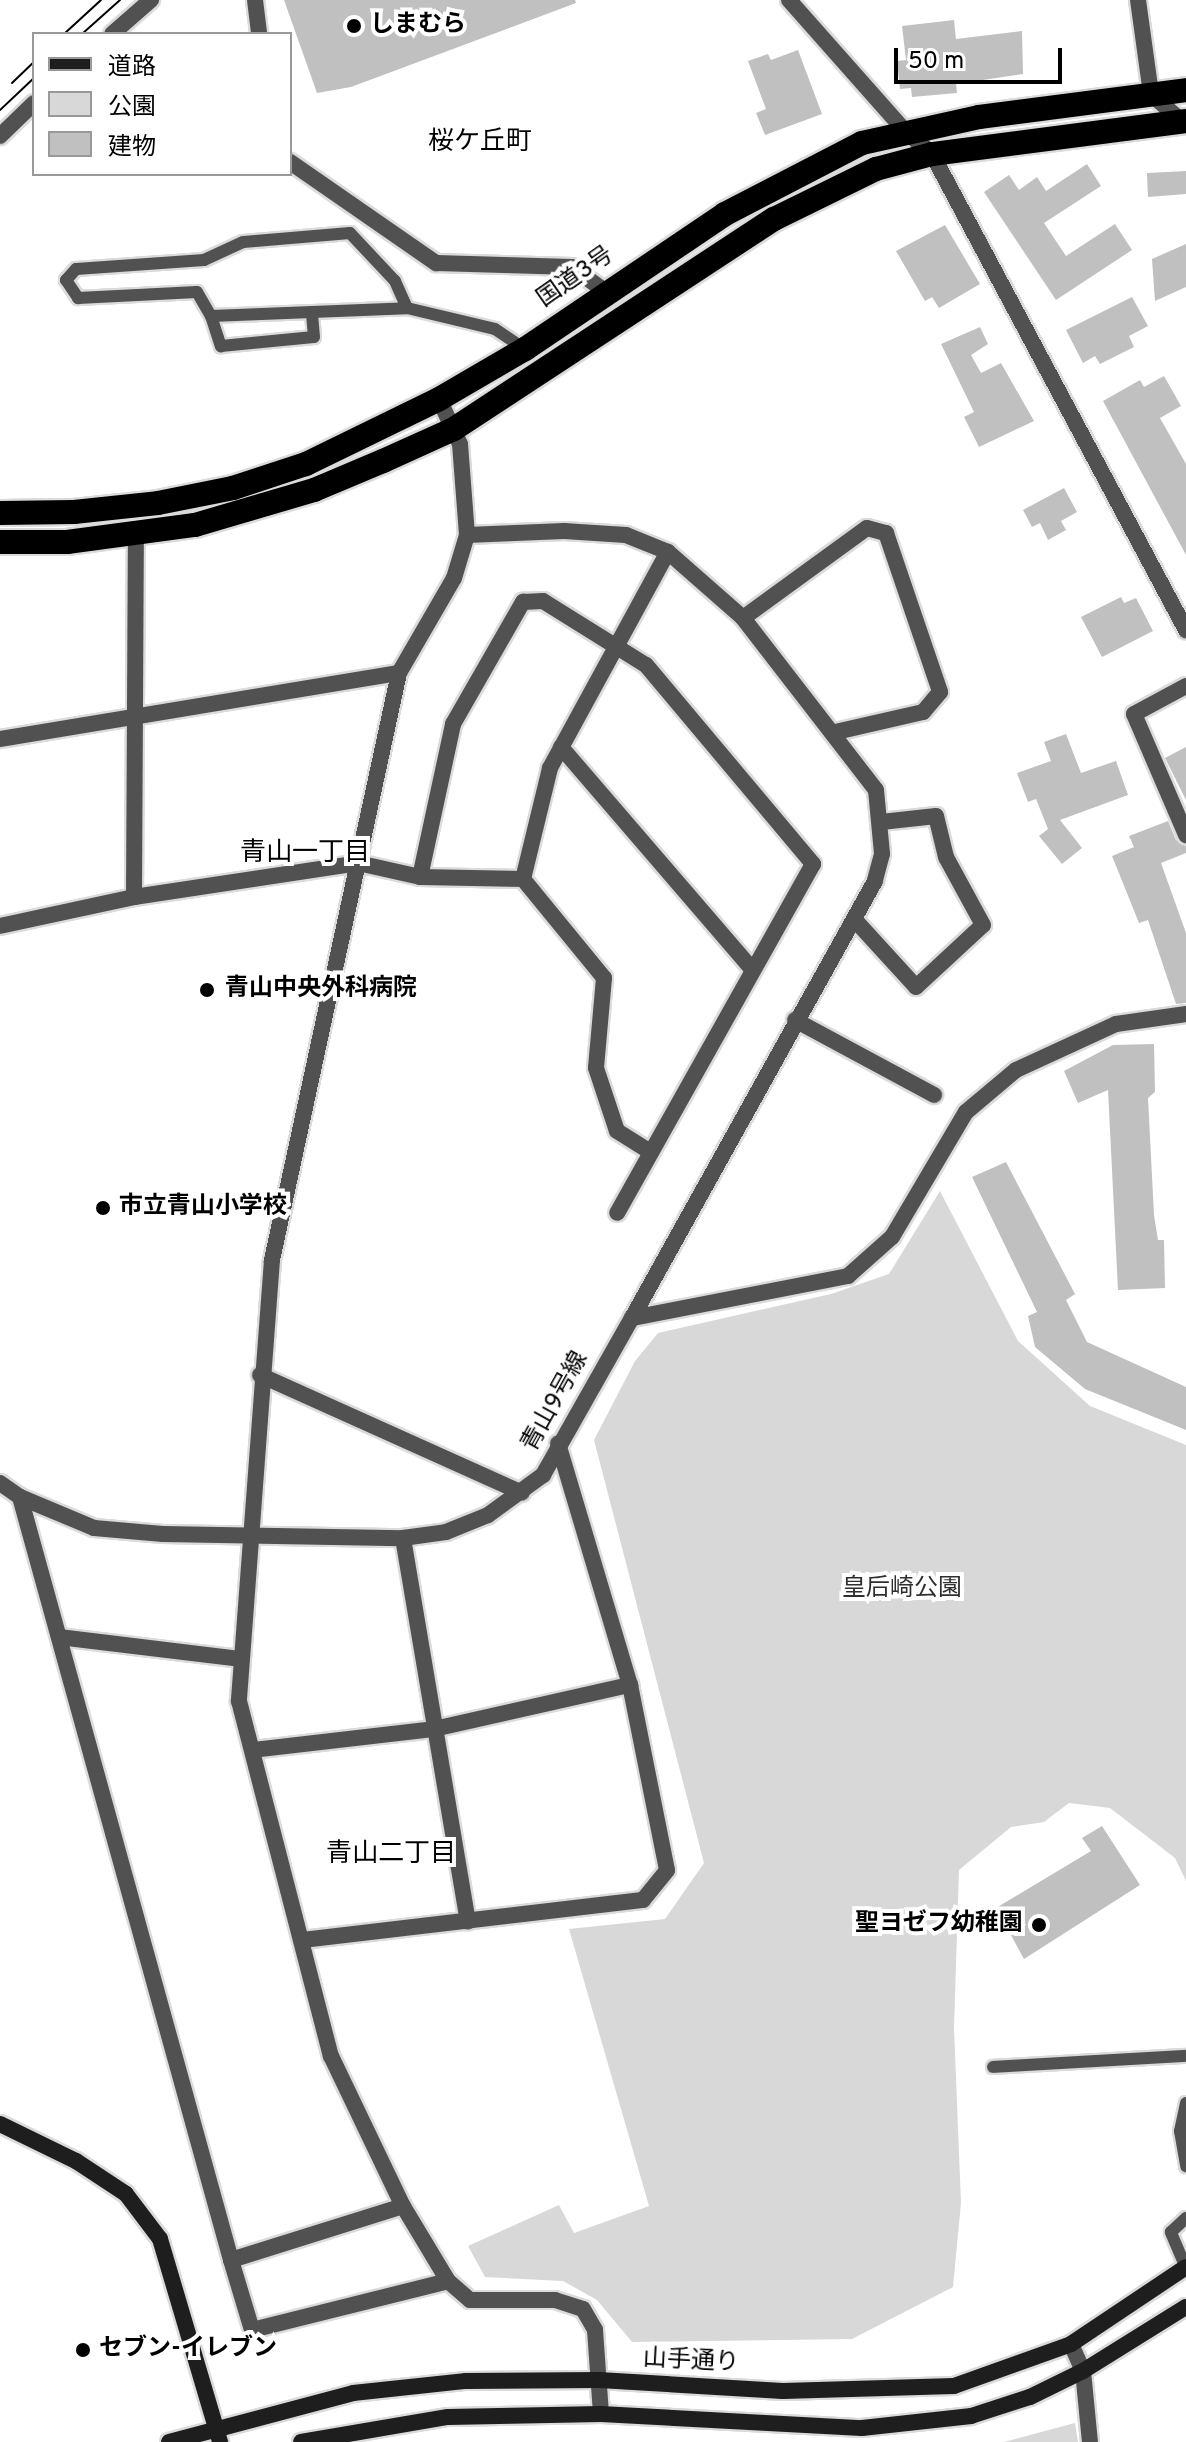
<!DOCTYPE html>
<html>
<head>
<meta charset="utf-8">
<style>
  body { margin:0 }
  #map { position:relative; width:1186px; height:2442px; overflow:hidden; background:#fff; font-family:Overpass,"Noto Sans JP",sans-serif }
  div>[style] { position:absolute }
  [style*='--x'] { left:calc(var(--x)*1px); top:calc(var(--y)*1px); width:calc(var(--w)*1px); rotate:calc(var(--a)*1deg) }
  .green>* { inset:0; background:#d8d8d8 }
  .building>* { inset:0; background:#c0c0c0 }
  .roads { filter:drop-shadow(2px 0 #dbdbdb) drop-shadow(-2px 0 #dbdbdb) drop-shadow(0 2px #dbdbdb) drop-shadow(0 -2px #dbdbdb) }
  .lane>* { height:12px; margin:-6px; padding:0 6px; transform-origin:6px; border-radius:6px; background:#515151 }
  .street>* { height:16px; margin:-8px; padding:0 8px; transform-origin:8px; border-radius:8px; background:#515151 }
  .secondary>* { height:16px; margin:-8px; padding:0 8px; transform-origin:8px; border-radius:8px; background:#1e1e1e }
  .highway>* { height:24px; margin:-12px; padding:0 12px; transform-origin:12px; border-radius:12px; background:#000 }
  .tram>* { height:2px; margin:-1px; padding:0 1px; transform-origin:1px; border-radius:1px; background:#000 }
  .dots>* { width:22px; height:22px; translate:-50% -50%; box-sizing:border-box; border:4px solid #fff; border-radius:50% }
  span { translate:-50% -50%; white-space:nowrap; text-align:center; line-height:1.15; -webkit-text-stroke:8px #fff; paint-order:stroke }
  .poi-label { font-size:24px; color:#000; font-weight:700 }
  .left { translate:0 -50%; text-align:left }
  .right { translate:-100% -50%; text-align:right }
  .street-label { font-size:24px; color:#000 }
  .park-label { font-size:24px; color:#2f2f2f }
  .neighbourhood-label { font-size:26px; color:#000 }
  .legend { position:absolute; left:32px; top:32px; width:260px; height:144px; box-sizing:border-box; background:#fff; border:2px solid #999; margin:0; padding:10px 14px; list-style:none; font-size:24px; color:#000 }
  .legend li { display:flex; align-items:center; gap:16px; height:40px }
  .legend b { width:40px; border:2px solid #999 }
  .scale { position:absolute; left:894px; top:48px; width:168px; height:36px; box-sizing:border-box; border:4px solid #000; border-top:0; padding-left:10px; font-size:24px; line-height:28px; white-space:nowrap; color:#000; -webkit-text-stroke:6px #fff; paint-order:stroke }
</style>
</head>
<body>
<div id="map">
  <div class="green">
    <div style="clip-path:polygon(940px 1191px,1018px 1341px,1090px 1406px,1186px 1445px,1186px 1881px,1175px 1858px,1110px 1808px,1069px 1803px,1044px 1822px,1011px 1827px,959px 1870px,954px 2027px,961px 2203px,953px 2287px,852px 2339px,632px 2342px,597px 2300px,563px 2281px,485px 2277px,468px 2246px,559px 2205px,574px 2233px,649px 2206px,569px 1929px,665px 1919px,704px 1863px,594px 1440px,635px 1361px,658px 1333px,831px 1294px,889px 1274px)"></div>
    <div style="clip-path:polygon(1075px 2423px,1078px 2442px,1004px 2442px)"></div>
  </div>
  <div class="building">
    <div style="clip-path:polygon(284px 0,575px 0,576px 3px,351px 87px,317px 93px)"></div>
    <div style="clip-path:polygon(954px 20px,956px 39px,1022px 31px,1023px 74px,956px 84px,957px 93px,912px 97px,911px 88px,900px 89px,897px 61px,906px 60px,902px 26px)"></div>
    <div style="clip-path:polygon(798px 50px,822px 114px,765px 135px,756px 113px,766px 109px,748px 61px,768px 54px,771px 60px)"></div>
    <div style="clip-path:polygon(1087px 164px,1101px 186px,1044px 223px,1066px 256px,1115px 224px,1132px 250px,1056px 300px,984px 192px,1009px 175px,1019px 190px,1037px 177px,1046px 191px)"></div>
    <div style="clip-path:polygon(1186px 171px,1186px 194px,1148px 197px,1147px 173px)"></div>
    <div style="clip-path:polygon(945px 225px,980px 284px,939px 308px,932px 297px,925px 301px,896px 251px)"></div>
    <div style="clip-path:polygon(1186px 244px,1186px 287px,1155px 301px,1152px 259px)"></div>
    <div style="clip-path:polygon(1132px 297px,1148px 326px,1129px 336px,1134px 347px,1100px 364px,1095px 356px,1083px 363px,1066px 330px)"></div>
    <div style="clip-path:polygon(980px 327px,988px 344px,971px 355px,981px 373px,1001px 363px,1034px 421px,979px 447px,964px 417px,974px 412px,941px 344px)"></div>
    <div style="clip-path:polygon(1164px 376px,1181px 406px,1160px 418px,1186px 464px,1186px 555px,1103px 401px,1140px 380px,1144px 387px)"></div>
    <div style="clip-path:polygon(1064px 488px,1077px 512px,1061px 521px,1066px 530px,1048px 540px,1040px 523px,1032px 527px,1023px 510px)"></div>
    <div style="clip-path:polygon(1121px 597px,1124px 603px,1136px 598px,1153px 631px,1102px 657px,1081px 617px)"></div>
    <div style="clip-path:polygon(1066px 734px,1081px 773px,1116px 761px,1128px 795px,1060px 820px,1082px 848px,1062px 864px,1039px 836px,1048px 829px,1036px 799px,1028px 802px,1017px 773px,1051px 761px,1044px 742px)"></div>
    <div style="clip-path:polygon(1186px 747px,1186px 800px,1165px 758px)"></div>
    <div style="clip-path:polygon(1168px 821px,1176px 840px,1186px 846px,1186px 853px,1161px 863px,1186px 933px,1186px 1003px,1176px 1004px,1148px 920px,1139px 923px,1112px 856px,1134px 847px,1129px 836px)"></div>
    <div style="clip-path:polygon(1154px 1044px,1155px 1092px,1148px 1098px,1154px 1215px,1158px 1240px,1164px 1240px,1165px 1288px,1118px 1290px,1108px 1090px,1078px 1103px,1064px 1071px,1113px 1045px)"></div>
    <div style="clip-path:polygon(1006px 1162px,1075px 1294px,1066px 1300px,1087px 1342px,1186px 1387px,1186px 1430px,1085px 1389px,1035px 1347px,1028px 1316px,1037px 1312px,972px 1177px)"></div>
    <div style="clip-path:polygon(1102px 1826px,1140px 1885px,1024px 1959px,996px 1908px,1091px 1851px,1082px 1838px)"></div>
  </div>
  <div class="roads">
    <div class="lane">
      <div style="--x:407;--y:308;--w:30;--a:-114"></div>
      <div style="--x:395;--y:281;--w:66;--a:-133.2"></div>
      <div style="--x:350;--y:233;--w:107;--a:175.2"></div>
      <div style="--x:243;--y:242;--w:43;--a:155.2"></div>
      <div style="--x:204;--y:260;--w:128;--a:176"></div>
      <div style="--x:76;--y:269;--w:15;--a:132"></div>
      <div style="--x:66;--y:280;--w:22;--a:56"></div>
      <div style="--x:78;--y:298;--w:119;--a:-2.9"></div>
      <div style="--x:197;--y:292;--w:28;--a:60"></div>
      <div style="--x:211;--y:316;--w:196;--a:-2.3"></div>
      <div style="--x:407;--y:308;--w:90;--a:13.4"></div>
      <div style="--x:495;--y:329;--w:36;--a:34"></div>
      <div style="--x:211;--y:316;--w:32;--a:72"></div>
      <div style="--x:221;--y:346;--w:93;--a:-5.5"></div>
      <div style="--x:314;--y:337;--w:25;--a:-95"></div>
      <div style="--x:993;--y:2067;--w:193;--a:-3.3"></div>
      <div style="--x:1186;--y:2103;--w:29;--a:102"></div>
      <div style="--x:1180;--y:2131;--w:36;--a:80"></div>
      <div style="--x:1186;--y:2268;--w:39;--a:-113"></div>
      <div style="--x:1171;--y:2232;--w:21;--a:-43"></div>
    </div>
    <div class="street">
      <div style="--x:255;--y:0;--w:34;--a:83"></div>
      <div style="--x:789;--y:0;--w:175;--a:48.5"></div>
      <div style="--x:905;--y:131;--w:35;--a:40"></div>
      <div style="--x:932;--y:154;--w:540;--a:61.92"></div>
      <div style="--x:1138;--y:0;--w:95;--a:82.1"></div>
      <div style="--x:1151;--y:94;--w:45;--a:41.4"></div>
      <div style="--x:112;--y:34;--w:52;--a:-41.1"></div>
      <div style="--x:0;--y:136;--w:47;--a:-44.1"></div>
      <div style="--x:290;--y:162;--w:178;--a:34.7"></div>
      <div style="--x:436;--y:263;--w:136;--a:1.7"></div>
      <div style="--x:572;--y:267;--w:42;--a:36.3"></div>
      <div style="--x:439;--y:399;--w:50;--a:65"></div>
      <div style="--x:460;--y:444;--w:91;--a:85.6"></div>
      <div style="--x:467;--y:535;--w:45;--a:106.8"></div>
      <div style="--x:454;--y:578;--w:110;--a:120.1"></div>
      <div style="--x:399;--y:673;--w:601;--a:102.21"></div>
      <div style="--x:272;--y:1260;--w:442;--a:94.3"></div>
      <div style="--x:239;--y:1701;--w:367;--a:75.5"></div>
      <div style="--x:331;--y:2056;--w:166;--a:64.4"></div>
      <div style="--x:403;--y:2206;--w:87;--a:59"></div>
      <div style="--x:448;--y:2281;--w:29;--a:41"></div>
      <div style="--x:470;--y:2300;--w:85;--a:0"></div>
      <div style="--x:555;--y:2300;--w:29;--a:18"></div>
      <div style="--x:583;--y:2309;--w:24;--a:60"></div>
      <div style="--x:595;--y:2330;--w:84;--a:85.9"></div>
      <div style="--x:467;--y:535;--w:97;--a:-2.4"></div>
      <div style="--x:564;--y:531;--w:62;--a:3.7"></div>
      <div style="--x:626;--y:535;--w:45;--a:22"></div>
      <div style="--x:668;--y:552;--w:100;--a:41.3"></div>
      <div style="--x:743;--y:618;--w:217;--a:52.3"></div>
      <div style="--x:876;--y:790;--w:64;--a:84.6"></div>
      <div style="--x:882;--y:854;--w:28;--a:105"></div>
      <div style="--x:875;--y:881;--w:500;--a:119.08"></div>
      <div style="--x:743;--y:618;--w:153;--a:-36"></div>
      <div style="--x:867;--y:528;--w:20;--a:15"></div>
      <div style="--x:886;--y:533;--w:168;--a:71.2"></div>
      <div style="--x:940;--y:692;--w:26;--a:130"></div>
      <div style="--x:923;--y:712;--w:89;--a:167.1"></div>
      <div style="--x:1186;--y:686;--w:59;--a:151.7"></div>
      <div style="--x:1134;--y:714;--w:132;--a:66.7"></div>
      <div style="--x:0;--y:739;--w:404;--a:-9.4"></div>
      <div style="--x:561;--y:747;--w:293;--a:49.3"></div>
      <div style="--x:420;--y:877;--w:157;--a:-77.8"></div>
      <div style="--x:453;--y:724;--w:141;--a:-60.2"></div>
      <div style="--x:523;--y:602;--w:20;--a:-3"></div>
      <div style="--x:543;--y:601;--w:121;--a:31.9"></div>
      <div style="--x:646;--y:665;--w:260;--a:50"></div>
      <div style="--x:813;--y:864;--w:400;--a:119.3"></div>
      <div style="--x:523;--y:879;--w:128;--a:50.7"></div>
      <div style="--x:604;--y:978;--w:90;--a:95.1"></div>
      <div style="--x:596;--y:1068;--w:66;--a:71.6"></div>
      <div style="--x:617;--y:1131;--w:40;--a:32"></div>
      <div style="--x:134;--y:897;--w:362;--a:-89.7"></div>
      <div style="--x:854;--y:919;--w:92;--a:47.6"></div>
      <div style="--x:916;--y:987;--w:91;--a:-42.8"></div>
      <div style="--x:983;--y:925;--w:77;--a:-118.6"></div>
      <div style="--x:946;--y:857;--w:42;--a:-103.7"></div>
      <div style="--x:936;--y:816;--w:55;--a:173.8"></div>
      <div style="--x:0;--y:926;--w:137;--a:-12.2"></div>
      <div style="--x:134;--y:897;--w:227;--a:-8.6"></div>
      <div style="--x:358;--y:863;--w:64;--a:12.7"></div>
      <div style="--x:420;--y:877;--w:103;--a:1.1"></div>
      <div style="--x:523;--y:879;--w:114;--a:-76.3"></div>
      <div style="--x:550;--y:768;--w:246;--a:-61.4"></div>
      <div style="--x:795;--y:1020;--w:158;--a:28.3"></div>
      <div style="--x:260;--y:1375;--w:287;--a:24.2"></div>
      <div style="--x:0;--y:1483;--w:24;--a:35"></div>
      <div style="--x:20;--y:1497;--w:80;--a:22.7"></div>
      <div style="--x:94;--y:1528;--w:69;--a:5"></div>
      <div style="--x:163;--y:1534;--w:240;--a:1"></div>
      <div style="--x:403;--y:1538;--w:43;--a:-7.9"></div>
      <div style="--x:446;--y:1532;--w:45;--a:-22"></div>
      <div style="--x:488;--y:1515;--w:68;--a:-36"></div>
      <div style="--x:543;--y:1475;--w:180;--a:-60.5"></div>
      <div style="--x:632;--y:1318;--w:220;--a:-11"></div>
      <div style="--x:848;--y:1276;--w:59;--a:-41.6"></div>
      <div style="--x:892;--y:1237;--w:145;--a:-59.4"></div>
      <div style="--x:966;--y:1112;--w:65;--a:-40"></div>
      <div style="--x:1016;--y:1070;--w:110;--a:-24.7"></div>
      <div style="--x:1116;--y:1024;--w:71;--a:-8.1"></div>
      <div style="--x:20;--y:1497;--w:792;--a:74.54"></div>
      <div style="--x:231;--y:2260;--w:180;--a:-17.4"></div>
      <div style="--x:403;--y:1538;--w:389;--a:80.4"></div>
      <div style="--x:59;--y:1637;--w:182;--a:6.9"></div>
      <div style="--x:253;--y:1750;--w:182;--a:-6.6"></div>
      <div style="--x:434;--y:1729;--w:201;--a:-12.7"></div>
      <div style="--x:302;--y:1940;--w:343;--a:-6.7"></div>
      <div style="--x:643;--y:1900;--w:38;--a:-51"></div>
      <div style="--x:667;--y:1870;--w:189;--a:-101.3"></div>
      <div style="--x:630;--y:1685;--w:252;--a:-106.6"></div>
      <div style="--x:231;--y:2260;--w:73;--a:73.3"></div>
      <div style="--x:252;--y:2330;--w:202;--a:-14"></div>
      <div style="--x:1071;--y:2344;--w:30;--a:66"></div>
      <div style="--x:1083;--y:2371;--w:71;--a:84.4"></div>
    </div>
    <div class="secondary">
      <div style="--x:0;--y:2124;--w:85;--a:26"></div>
      <div style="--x:76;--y:2161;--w:60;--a:33.4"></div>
      <div style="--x:126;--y:2194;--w:56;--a:52.9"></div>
      <div style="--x:160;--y:2239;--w:212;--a:73.5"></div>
      <div style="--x:169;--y:2442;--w:190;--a:-14.9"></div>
      <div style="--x:353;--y:2393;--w:114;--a:-6.1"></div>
      <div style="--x:466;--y:2381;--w:133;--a:-0.4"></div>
      <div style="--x:599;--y:2380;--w:184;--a:3.4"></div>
      <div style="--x:783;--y:2391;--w:171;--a:-1.7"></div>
      <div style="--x:954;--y:2386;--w:124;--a:-19.7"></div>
      <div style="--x:1071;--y:2344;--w:138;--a:-33.8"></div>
      <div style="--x:301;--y:2442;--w:149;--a:-9.7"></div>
      <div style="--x:448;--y:2417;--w:153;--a:-1.1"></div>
      <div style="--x:601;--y:2414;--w:261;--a:3.1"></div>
      <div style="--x:862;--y:2428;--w:110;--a:-6.3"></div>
      <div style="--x:971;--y:2416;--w:62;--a:-17.9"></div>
      <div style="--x:1030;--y:2397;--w:59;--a:-26.1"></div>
      <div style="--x:1083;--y:2371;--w:121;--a:-31.9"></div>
    </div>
    <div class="highway">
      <div style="--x:0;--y:513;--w:74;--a:-0.8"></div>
      <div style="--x:74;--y:512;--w:84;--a:-6.1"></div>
      <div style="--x:158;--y:503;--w:76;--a:-11.3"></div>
      <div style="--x:233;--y:488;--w:77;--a:-18.2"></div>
      <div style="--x:306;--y:464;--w:148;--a:-26"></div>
      <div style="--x:439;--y:399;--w:99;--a:-30.2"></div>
      <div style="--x:525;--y:349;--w:241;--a:-34"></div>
      <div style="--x:725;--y:214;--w:154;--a:-27.4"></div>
      <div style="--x:862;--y:143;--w:120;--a:-12.5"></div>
      <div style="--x:979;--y:117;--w:209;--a:-7.4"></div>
      <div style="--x:0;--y:542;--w:67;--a:0"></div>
      <div style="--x:67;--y:542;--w:129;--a:-7.6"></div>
      <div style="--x:195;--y:525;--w:124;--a:-16.4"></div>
      <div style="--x:314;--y:490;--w:75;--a:-22.8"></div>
      <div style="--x:383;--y:461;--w:78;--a:-24.3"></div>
      <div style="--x:454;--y:429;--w:383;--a:-33.3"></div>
      <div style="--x:774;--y:219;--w:114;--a:-26.1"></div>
      <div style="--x:876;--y:169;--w:58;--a:-15"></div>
      <div style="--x:932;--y:154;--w:256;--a:-7.4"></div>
    </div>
  </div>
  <div class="tram">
    <div style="--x:64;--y:34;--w:50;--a:-42.6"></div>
    <div style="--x:82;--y:34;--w:51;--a:-41.8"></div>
    <div style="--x:12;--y:83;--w:30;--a:-44"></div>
    <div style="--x:0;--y:110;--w:47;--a:-43.3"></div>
  </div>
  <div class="dots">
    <div style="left:354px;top:26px;background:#000"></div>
    <div style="left:207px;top:990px;background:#000"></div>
    <div style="left:103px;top:1208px;background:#000"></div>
    <div style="left:1039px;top:1925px;background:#000"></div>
    <div style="left:83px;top:2350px;background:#000"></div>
  </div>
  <div class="poi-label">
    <span class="left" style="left:370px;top:26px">しまむら</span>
    <span class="left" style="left:225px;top:990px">青山中央外科病院</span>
    <span class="left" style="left:119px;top:1208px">市立青山小学校</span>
    <span class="right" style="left:1023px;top:1925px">聖ヨゼフ幼稚園</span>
    <span class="left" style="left:99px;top:2350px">セブン-イレブン</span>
  </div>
  <div class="street-label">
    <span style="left:576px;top:278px;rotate:-35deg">国道3号</span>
    <span style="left:556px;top:1402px;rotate:-61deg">青山9号線</span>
    <span style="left:691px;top:2362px;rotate:3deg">山手通り</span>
  </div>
  <div class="park-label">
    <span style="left:902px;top:1590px">皇后崎公園</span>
  </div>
  <div class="neighbourhood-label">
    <span style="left:480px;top:143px">桜ケ丘町</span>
    <span style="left:305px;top:854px">青山一丁目</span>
    <span style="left:391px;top:1855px">青山二丁目</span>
  </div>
  <ul class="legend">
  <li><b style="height:10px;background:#1e1e1e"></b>道路</li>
  <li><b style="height:22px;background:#d8d8d8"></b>公園</li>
  <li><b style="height:22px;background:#c0c0c0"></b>建物</li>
  </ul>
  <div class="scale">50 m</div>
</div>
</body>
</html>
